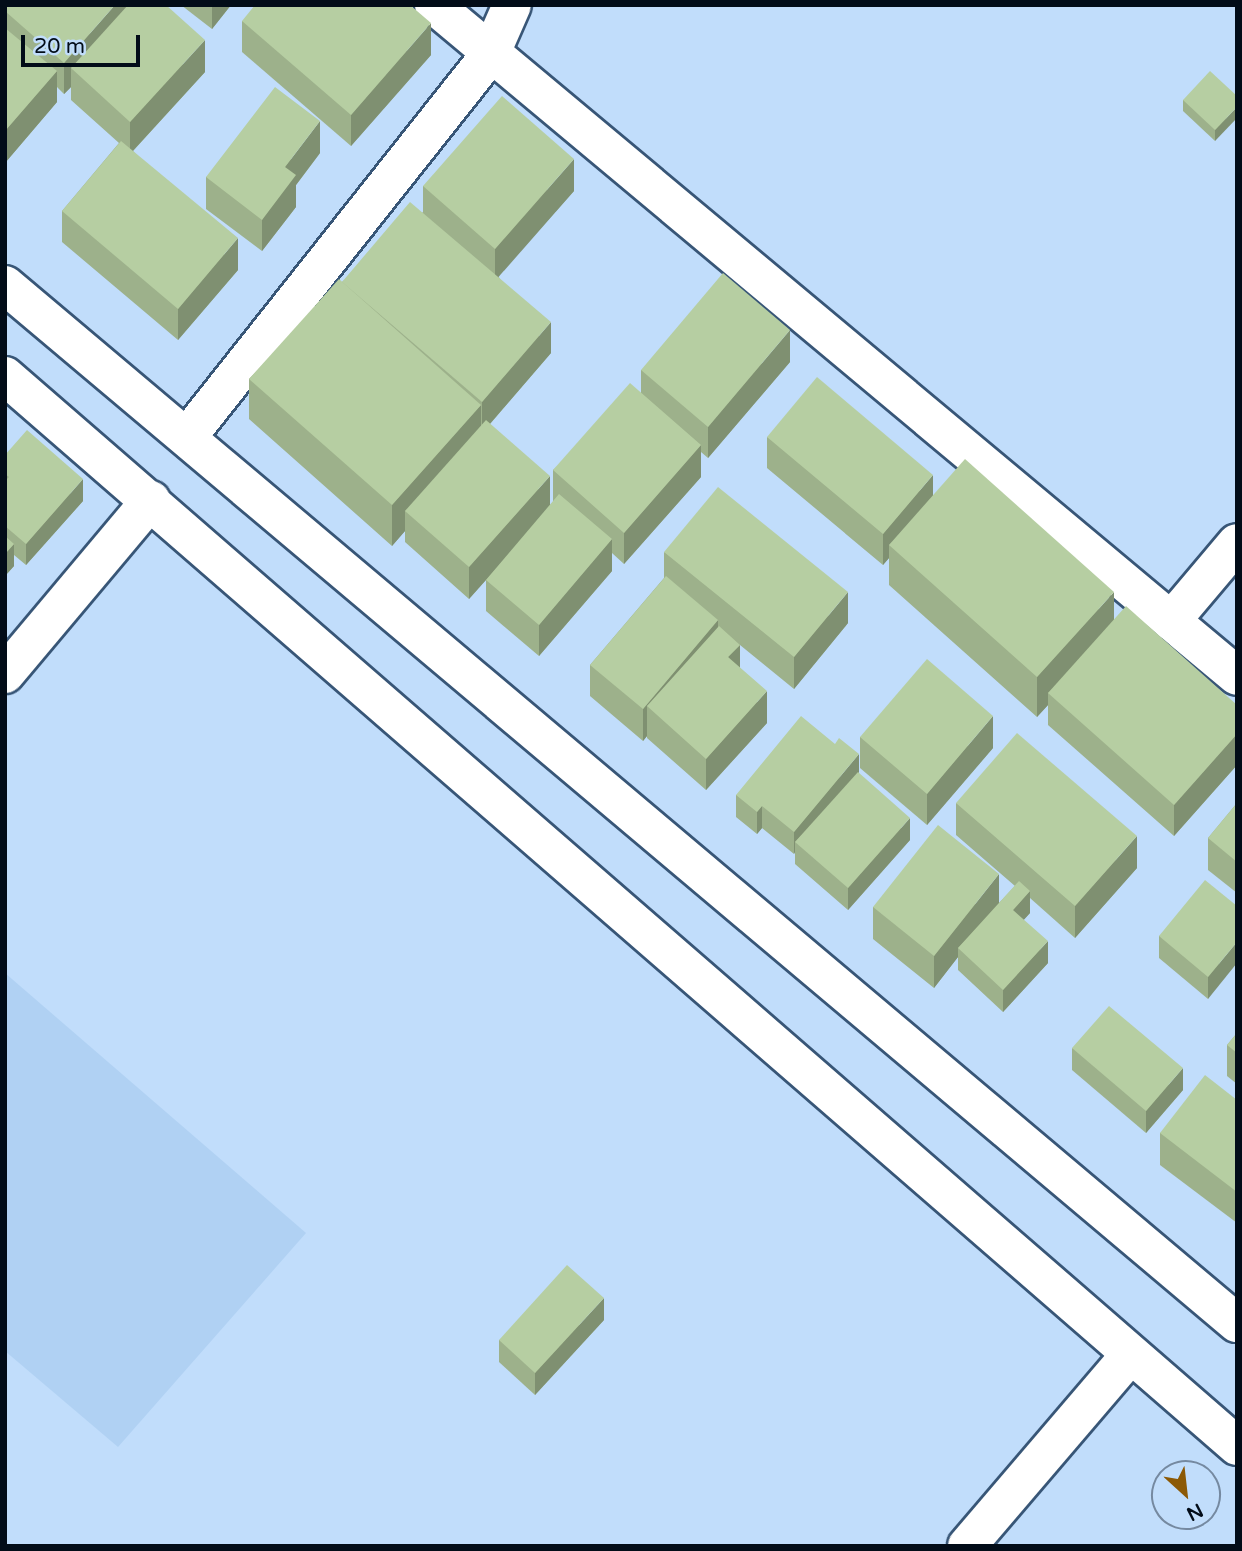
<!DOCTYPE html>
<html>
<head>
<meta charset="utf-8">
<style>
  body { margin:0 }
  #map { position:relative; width:1242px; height:1551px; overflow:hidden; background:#c1ddfb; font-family:"Varela Round",sans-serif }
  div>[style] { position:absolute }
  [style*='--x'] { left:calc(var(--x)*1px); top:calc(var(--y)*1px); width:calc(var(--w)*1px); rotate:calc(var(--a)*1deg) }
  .built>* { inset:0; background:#b0d1f3 }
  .roads { filter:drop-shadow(2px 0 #385677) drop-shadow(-2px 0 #385677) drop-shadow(0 2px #385677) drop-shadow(0 -2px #385677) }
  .street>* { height:38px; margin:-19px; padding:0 19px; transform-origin:19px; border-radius:19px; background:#fff }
  .secondary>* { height:38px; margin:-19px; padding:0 19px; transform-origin:19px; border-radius:19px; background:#fff }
  .wall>* { inset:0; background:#9db18b }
  .shaded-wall>* { inset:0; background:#7f9071 }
  .building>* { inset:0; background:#b6cea2 }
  span { translate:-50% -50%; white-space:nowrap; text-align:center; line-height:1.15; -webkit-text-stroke:6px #c1ddfb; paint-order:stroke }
  .frame { position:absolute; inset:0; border:7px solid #020c18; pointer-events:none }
  .north { position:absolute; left:1151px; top:1460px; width:70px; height:70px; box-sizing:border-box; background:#c1ddfb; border:2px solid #7589a0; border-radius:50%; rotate:153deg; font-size:19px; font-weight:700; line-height:28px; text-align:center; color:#020c18 }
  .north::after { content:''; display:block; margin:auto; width:24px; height:32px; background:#8c5905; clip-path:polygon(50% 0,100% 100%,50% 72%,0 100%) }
  .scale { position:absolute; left:21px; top:35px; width:119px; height:32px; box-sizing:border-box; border:4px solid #020c18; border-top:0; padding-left:9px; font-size:21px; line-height:24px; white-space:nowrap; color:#020c18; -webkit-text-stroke:5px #c1ddfb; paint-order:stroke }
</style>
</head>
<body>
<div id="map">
  <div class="built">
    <div style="clip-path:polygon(5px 973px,306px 1233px,118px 1447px,5px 1351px)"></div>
  </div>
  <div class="roads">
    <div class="street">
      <div style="--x:434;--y:5;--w:1046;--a:39.88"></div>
      <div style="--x:187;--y:437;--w:490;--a:-51.6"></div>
      <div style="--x:491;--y:53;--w:52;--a:-66.4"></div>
      <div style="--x:1171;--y:621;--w:102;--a:-49.8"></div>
      <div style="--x:5;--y:674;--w:227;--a:-50"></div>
      <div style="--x:967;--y:1546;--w:251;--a:-49.5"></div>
    </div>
    <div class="secondary">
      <div style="--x:5;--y:285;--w:1611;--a:40.12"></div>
      <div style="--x:5;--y:376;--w:1632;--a:40.97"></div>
    </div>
  </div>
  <div class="wall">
    <div style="clip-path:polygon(5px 5px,205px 72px,133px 151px,238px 270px,178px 340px,62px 242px,62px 211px,119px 143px,71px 100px,71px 87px,64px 94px,57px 87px,57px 102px,5px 163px)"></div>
    <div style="clip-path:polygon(181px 5px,231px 5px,212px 29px)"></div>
    <div style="clip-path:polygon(242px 21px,431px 55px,351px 146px,242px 52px)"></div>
    <div style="clip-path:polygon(1237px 96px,1215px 141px,1183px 111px,1183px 100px)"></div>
    <div style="clip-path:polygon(320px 153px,296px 185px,296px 207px,262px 251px,206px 209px,206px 177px)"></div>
    <div style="clip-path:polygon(423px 186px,574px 191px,498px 276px,551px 353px,490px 424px,550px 505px,553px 502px,553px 470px,641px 393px,641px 370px,790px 362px,708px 458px,701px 452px,701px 477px,624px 564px,612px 553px,612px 571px,539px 656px,486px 611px,486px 580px,469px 599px,405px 542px,405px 531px,392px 546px,249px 419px,249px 379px,342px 282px,423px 212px)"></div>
    <div style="clip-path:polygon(767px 437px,933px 495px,1237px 705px,1237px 765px,1174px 836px,1048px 725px,1048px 705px,1037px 717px,889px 585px,889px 558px,883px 565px,767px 468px)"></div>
    <div style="clip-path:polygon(5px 455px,83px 501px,26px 565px,14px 555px,14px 566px,5px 576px)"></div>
    <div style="clip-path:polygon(664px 552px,848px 623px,794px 689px,740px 645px,740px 668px,767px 723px,706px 790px,647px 738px,647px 736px,643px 741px,590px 696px,590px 665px,664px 578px)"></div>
    <div style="clip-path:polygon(860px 737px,993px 748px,927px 825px,860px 768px)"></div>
    <div style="clip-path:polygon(859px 774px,910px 840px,848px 910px,795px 864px,795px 852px,794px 854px,762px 828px,757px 834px,736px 817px,736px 795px)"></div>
    <div style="clip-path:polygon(956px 803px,1137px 868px,1075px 938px,1030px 898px,1030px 913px,1023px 920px,1048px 963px,1003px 1012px,958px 970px,958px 957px,934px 988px,873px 939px,873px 907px,999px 903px,1015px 886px,956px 835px)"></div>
    <div style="clip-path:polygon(1237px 803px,1237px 893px,1208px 870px,1208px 838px)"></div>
    <div style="clip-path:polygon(1237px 906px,1208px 999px,1159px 958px,1159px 936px)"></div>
    <div style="clip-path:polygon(1237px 1033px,1237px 1084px,1227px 1076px,1227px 1045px)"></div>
    <div style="clip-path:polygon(1072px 1048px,1183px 1090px,1146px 1133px,1072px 1070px)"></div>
    <div style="clip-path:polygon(1237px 1100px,1237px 1223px,1160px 1165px,1160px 1133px)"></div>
    <div style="clip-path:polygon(604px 1320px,535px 1395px,499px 1362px,499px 1340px)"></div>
  </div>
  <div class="shaded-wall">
    <div style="clip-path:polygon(115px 5px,139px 5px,71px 68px,71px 87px,64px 94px,64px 63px)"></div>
    <div style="clip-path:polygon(212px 5px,231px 5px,212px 29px)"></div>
    <div style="clip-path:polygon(431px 23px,431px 55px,351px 146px,351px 115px)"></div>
    <div style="clip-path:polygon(205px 40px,205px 72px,130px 154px,130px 122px)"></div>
    <div style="clip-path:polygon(57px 71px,57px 102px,5px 163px,5px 131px)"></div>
    <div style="clip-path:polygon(1237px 107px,1237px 118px,1215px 141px,1215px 130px)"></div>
    <div style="clip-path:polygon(320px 121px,320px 153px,296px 185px,296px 207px,262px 251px,262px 220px,285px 167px)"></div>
    <div style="clip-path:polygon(574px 159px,574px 191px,495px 281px,495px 249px)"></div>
    <div style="clip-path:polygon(238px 238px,238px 270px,178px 340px,178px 309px)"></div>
    <div style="clip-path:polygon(551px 322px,551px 353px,482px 433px,482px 402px)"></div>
    <div style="clip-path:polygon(790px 330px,790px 362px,708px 458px,708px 427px)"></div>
    <div style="clip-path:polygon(481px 405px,481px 445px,405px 511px,405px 531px,392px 546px,392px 505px)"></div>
    <div style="clip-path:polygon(701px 445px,701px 477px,624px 564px,624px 533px)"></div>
    <div style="clip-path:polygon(933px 475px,933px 506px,889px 545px,889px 558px,883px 565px,883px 534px)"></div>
    <div style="clip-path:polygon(550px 476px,550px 508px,469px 599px,469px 567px)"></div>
    <div style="clip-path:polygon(83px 479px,83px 501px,26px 565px,26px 544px)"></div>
    <div style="clip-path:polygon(612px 539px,612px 571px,539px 656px,539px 625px)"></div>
    <div style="clip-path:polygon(14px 544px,14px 566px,5px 576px,5px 554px)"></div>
    <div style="clip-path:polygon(848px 592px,848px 623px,794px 689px,794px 657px)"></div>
    <div style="clip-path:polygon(1114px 592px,1114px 632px,1048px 693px,1048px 705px,1037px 717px,1037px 677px)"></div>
    <div style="clip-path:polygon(718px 620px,718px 651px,647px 706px,647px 736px,643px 741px,643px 709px)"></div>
    <div style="clip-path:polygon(740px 645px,740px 676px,728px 657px)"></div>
    <div style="clip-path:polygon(767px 691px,767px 723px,706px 790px,706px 759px)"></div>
    <div style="clip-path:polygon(993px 716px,993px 748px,927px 825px,927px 794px)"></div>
    <div style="clip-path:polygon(1237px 734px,1237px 765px,1174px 836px,1174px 805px)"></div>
    <div style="clip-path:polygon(859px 754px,859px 776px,795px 842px,795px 852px,794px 854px,794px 832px)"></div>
    <div style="clip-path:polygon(762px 806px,762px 828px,757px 834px,757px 812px)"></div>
    <div style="clip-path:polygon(910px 818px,910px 840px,848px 910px,848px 888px)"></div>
    <div style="clip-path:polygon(1137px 836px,1137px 868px,1075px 938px,1075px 906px)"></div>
    <div style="clip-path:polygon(999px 874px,999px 905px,958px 948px,958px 957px,934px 988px,934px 956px)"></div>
    <div style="clip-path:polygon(1030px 891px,1030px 913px,1013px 932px,1013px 910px)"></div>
    <div style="clip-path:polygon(1048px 941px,1048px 963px,1003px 1012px,1003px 990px)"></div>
    <div style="clip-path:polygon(1237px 942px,1237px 963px,1208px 999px,1208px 977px)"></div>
    <div style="clip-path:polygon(1183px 1068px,1183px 1090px,1146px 1133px,1146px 1111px)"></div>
    <div style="clip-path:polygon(604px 1298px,604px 1320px,535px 1395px,535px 1373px)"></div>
  </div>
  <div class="building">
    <div style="clip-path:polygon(5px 5px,115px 5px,64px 63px,5px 11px)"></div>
    <div style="clip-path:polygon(128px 5px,166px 5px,205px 40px,130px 122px,71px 68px)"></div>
    <div style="clip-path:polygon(255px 5px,410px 5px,431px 23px,351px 115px,242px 21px)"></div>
    <div style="clip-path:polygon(5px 28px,57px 71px,5px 131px)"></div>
    <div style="clip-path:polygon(1210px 71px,1237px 96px,1237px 107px,1215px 130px,1183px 100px)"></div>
    <div style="clip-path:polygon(275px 87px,320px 121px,285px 167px,296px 175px,262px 220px,206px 177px)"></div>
    <div style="clip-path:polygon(502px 96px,574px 159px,495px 249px,423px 186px)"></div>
    <div style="clip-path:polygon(121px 141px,238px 238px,178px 309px,62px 211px)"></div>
    <div style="clip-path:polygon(410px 202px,551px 322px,482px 402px,342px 282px)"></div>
    <div style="clip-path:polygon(723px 273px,790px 330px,708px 427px,641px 370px)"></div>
    <div style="clip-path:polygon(339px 279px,481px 405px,392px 505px,249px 379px)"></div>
    <div style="clip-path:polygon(817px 377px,933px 475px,883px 534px,767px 437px)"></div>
    <div style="clip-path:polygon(630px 383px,701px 445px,624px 533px,553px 470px)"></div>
    <div style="clip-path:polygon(486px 420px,550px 476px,469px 567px,405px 511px)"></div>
    <div style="clip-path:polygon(27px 430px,83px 479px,26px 544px,5px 526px,5px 481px,9px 477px,5px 474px,5px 455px)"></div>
    <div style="clip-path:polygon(965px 459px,1114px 592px,1037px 677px,889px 545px)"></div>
    <div style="clip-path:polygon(718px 487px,848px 592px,794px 657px,664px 552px)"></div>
    <div style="clip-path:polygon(559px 494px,612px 539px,539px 625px,486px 580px)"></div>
    <div style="clip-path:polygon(5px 536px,14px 544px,5px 554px)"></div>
    <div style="clip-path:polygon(666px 576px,718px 620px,643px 709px,590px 665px)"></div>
    <div style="clip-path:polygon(1126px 606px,1237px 705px,1237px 734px,1174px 805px,1048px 693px)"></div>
    <div style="clip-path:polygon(719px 626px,740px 645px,728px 657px,767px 691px,706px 759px,647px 706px)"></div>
    <div style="clip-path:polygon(927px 659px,993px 716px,927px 794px,860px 737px)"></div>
    <div style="clip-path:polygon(801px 716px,835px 744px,839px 738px,859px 754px,794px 832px,762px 806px,757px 812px,736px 795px)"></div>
    <div style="clip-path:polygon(1017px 733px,1137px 836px,1075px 906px,956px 803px)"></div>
    <div style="clip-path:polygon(858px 772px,910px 818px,848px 888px,795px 842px)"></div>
    <div style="clip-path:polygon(1237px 803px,1237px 862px,1208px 838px)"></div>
    <div style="clip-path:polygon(938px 825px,999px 874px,934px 956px,873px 907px)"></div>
    <div style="clip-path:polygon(1205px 880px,1237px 906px,1237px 942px,1208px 977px,1159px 936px)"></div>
    <div style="clip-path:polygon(1019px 881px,1030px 891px,1013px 910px,1048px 941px,1003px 990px,958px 948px)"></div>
    <div style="clip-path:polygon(1109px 1006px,1183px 1068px,1146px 1111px,1072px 1048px)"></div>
    <div style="clip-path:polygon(1237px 1033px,1237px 1053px,1227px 1045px)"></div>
    <div style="clip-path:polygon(1205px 1075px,1237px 1100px,1237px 1192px,1160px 1133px)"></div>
    <div style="clip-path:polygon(567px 1265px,604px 1298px,535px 1373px,499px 1340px)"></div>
  </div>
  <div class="frame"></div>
  <div class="north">N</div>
  <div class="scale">20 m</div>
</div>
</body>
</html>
